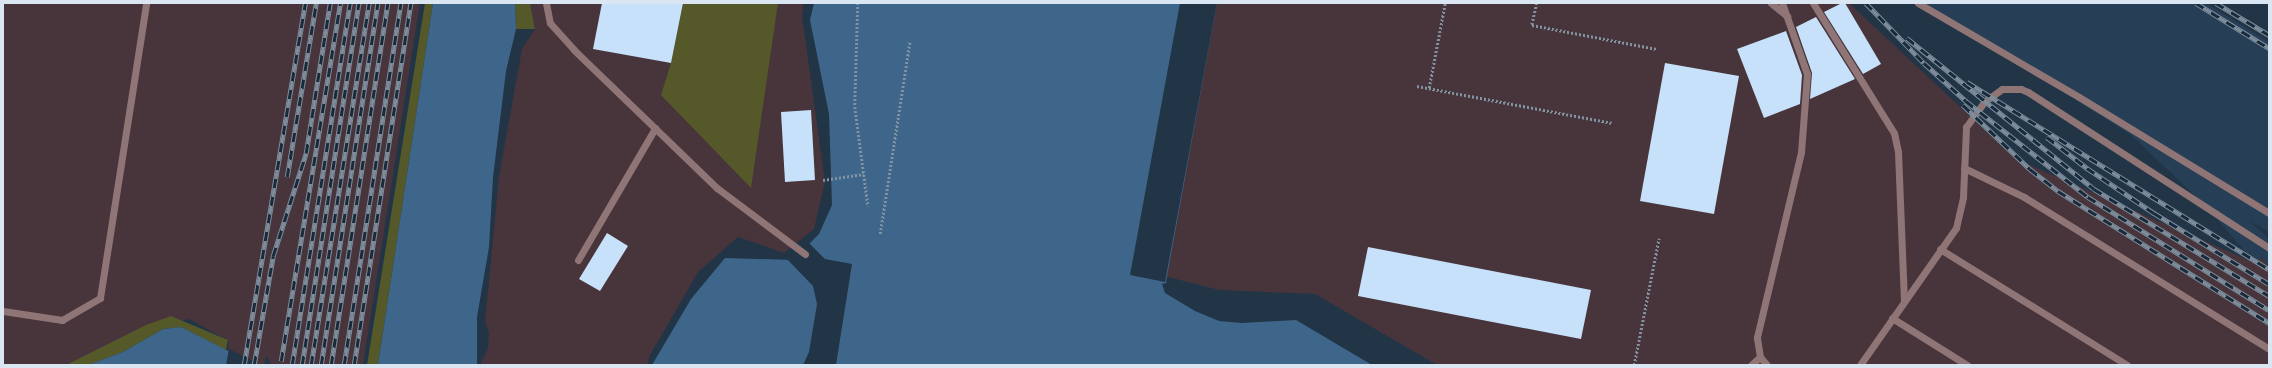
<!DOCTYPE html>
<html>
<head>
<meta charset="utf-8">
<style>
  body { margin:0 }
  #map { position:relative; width:2272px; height:368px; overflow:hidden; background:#213547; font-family:"Fira Sans",sans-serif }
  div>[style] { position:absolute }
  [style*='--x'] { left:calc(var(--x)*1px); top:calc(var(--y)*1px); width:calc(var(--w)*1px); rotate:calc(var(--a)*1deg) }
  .industrial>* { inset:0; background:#48343b }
  .built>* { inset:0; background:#263f56 }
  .green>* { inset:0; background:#555829 }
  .water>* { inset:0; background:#3e668a }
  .pier>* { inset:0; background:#213547 }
  .building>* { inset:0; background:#c6e1f9 }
  .path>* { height:2.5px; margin-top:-1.25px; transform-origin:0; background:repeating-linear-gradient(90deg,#8192a0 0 2px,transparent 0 4px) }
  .lane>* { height:7px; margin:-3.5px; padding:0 3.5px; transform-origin:3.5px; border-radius:3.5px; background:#8f7575 }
  .rail>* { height:4.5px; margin-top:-2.25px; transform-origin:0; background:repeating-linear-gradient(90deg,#172b3c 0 9px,#7d8d9c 0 18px); box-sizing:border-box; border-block:1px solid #7d8d9c }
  span { translate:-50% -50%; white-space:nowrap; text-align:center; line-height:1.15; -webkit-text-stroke:4px #172b3c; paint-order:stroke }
  .frame { position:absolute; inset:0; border:4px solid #dae7f2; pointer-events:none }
</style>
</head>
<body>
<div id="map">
  <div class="industrial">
    <div style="clip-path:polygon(3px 3px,420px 3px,363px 365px,272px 365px,266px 356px,264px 365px,226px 365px,229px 341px,189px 319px,134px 331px,66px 365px,3px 365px)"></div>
    <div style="clip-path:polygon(530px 3px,804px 3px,802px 16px,825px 182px,814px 229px,784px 253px,738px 237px,698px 272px,650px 355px,647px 365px,480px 365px,488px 348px,489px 332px,485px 322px,499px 176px,522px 49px,535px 29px)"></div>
    <div style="clip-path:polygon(1180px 3px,1849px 3px,2016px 159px,2255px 263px,2260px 257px,2269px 266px,2269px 365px,1437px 365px,1315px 294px,1219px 290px,1168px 277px,1165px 282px)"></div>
  </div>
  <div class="built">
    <div style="clip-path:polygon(1923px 3px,2206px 3px,2269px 42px,2269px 232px,2250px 221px,2269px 239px,2269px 266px,2261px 257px,2255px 263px,2206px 206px,2131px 135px)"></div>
  </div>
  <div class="green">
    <div style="clip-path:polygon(425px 3px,433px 3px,378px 365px,367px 365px)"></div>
    <div style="clip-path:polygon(515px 3px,530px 3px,535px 29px,516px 29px)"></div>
    <div style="clip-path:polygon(683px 3px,778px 3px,751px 188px,661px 95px,671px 63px)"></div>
    <div style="clip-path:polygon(171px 316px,228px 340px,226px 350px,181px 327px,163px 329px,123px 352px,88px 365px,66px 365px,146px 325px)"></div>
  </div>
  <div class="water">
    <div style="clip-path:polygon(433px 3px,515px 3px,516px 29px,506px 71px,493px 177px,489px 247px,477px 317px,477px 365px,378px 365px)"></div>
    <div style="clip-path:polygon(814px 3px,1217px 3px,1166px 282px,1214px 310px,1246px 315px,1294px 311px,1394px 365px,652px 365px,691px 299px,725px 258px,793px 260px,819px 234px,832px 205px,829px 114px,810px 20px)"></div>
    <div style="clip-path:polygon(181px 327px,256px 365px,88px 365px,123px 352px,163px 329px)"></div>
  </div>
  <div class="pier">
    <div style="clip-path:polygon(1180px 3px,1217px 3px,1165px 282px,1130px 275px)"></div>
    <div style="clip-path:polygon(808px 242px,825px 259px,852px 264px,836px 365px,803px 365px,809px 352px,817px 304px,813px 286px,785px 257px,792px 258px)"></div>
    <div style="clip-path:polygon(1169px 282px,1214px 304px,1216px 309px,1245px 313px,1249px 310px,1303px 310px,1326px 319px,1396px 365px,1372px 365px,1296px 320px,1242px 323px,1219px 321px,1195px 311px,1165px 293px,1162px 284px)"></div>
    <div style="clip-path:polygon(229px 349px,257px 363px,258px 365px,226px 365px)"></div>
  </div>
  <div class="building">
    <div style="clip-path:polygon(602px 3px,683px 3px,671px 63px,593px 49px)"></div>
    <div style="clip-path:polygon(1842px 3px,1845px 3px,1881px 64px,1863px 74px,1824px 12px)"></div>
    <div style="clip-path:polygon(1816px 17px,1855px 79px,1810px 99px,1812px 73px,1796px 27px)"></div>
    <div style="clip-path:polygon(1786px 31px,1802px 75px,1800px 104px,1764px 118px,1737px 49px)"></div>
    <div style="clip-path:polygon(1665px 63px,1739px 76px,1714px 214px,1640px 201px)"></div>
    <div style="clip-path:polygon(811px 110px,815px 180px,785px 182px,781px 112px)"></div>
    <div style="clip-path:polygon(607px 233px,628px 246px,600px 291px,579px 279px)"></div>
    <div style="clip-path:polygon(1368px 247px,1591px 290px,1581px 339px,1358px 296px)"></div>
  </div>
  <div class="path">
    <div style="--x:858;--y:3;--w:104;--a:91.7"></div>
    <div style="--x:855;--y:107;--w:100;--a:82.5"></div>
    <div style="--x:1537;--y:3;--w:23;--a:103"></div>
    <div style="--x:1532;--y:25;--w:127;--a:10.9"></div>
    <div style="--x:1417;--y:86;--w:199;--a:10.7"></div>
    <div style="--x:1429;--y:88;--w:86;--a:-79.3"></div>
    <div style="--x:823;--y:180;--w:41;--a:-8.3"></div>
    <div style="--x:880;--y:234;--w:195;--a:-81.2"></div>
    <div style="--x:1634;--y:365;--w:129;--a:-78.9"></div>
  </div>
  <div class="lane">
    <div style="--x:546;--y:3;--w:20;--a:79"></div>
    <div style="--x:550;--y:23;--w:36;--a:48"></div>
    <div style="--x:574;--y:50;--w:199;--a:44"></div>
    <div style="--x:717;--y:188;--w:110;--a:36.9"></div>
    <div style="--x:1771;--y:3;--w:21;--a:39"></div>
    <div style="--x:1813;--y:3;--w:153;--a:58.1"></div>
    <div style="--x:1894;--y:133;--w:19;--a:78"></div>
    <div style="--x:1898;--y:152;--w:148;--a:87.7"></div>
    <div style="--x:1918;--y:3;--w:186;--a:30.3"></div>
    <div style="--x:2079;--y:97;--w:223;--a:31.4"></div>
    <div style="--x:1964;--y:168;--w:67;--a:25.8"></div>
    <div style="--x:2024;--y:197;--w:288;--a:31.8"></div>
    <div style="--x:1940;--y:249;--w:220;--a:31.8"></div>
    <div style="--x:578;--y:260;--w:153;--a:-59.7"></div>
    <div style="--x:3;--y:311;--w:60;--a:8.7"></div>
    <div style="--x:62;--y:320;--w:44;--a:-30.1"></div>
    <div style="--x:100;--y:298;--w:299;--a:-81.1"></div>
    <div style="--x:1892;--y:318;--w:89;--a:32.1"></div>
    <div style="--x:1751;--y:365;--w:12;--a:-42"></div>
    <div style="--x:1767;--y:365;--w:11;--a:-131"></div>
    <div style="--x:1760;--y:357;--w:20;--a:-99"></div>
    <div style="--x:1757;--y:337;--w:190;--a:-76.6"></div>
    <div style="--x:1801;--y:152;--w:78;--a:-85.6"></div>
    <div style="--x:1807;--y:74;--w:75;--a:-109.4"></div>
    <div style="--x:1860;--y:365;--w:167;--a:-55"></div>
    <div style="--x:1956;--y:228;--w:32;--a:-77"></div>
    <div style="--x:1963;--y:197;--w:70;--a:-87.5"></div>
    <div style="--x:1966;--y:127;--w:31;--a:-54"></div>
    <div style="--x:1984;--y:102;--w:22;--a:-36"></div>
    <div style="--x:2002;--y:89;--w:19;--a:0"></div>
    <div style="--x:2021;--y:89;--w:8;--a:23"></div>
    <div style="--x:2028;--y:92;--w:287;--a:32.9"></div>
  </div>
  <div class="rail">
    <div style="--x:1866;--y:3;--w:83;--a:46"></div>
    <div style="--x:1924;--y:63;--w:57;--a:42.1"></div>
    <div style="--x:1966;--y:101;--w:155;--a:38.2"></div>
    <div style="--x:2088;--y:197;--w:213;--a:32"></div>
    <div style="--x:2196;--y:3;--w:86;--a:31.7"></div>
    <div style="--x:2216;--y:3;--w:62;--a:31.1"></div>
    <div style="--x:1907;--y:38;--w:240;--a:38.9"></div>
    <div style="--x:2094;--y:189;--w:205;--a:31.4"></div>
    <div style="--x:1967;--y:82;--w:355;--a:31.8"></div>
    <div style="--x:1963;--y:105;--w:93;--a:43.7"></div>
    <div style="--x:2030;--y:169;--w:36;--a:38"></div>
    <div style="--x:2058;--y:191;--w:249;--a:32"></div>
    <div style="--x:2047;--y:137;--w:51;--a:37.8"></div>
    <div style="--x:2087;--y:168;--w:81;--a:33.9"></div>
    <div style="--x:2154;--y:213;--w:135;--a:31.7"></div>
    <div style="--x:287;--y:177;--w:176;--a:-80.5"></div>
    <div style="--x:281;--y:361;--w:363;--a:-80.6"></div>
    <div style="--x:244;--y:365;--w:367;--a:-80.4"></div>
    <div style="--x:254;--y:365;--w:111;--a:-80.1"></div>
    <div style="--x:273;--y:256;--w:108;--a:-72.2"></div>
    <div style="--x:306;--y:153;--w:152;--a:-80.9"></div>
    <div style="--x:292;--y:365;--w:367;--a:-80.9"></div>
    <div style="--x:302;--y:365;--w:366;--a:-81.1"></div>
    <div style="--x:311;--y:365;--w:367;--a:-80.9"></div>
    <div style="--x:321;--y:365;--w:366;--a:-81.1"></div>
    <div style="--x:331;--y:365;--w:366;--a:-81.1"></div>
    <div style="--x:344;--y:365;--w:366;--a:-81.1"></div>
    <div style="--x:354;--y:365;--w:366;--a:-81.1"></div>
  </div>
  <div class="frame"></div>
</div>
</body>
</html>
